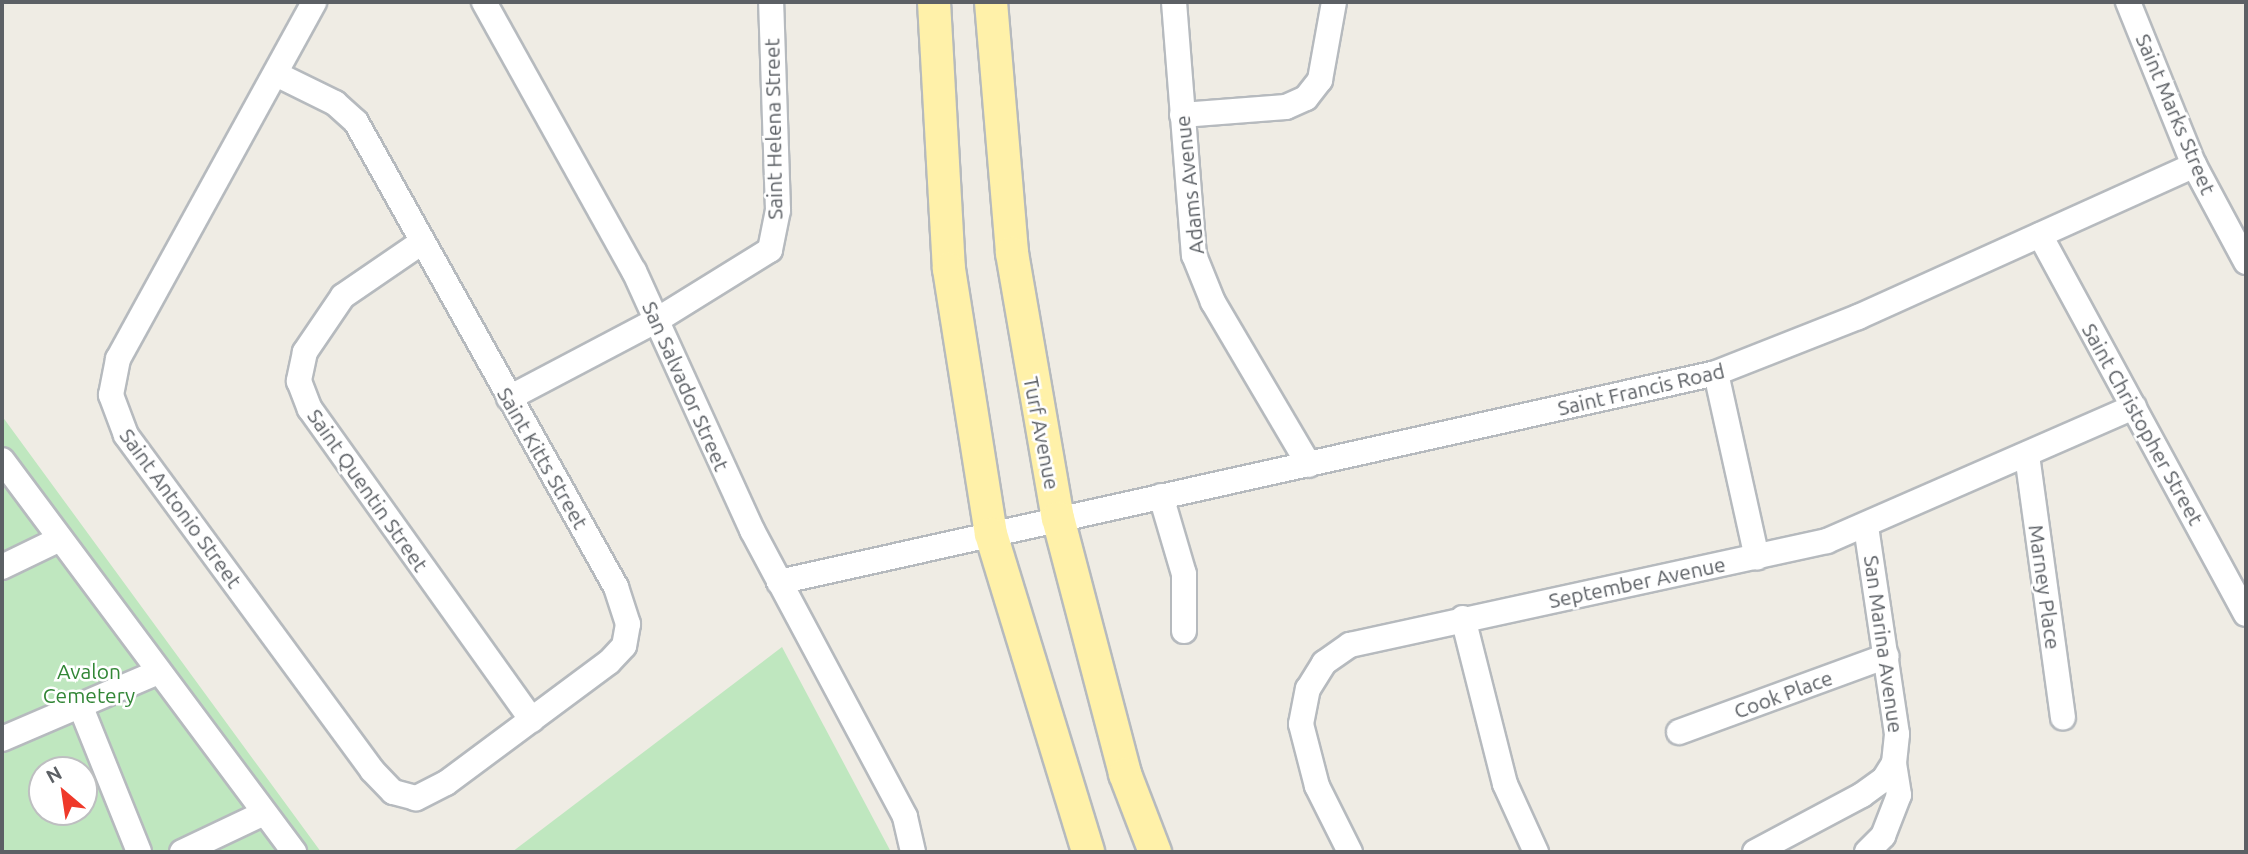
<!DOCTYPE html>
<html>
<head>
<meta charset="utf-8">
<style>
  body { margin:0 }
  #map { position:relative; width:2248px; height:854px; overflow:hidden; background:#efece4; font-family:Ubuntu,sans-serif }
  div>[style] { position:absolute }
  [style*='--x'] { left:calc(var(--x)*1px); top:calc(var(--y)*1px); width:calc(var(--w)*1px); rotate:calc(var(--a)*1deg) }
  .green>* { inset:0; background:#bfe7bf }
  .roads { filter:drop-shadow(2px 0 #b6babe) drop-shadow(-2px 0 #b6babe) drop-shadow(0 2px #b6babe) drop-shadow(0 -2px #b6babe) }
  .minor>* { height:24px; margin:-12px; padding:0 12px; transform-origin:12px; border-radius:12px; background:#fff }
  .major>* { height:32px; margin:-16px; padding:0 16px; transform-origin:16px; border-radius:16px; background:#fff1a9 }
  span { translate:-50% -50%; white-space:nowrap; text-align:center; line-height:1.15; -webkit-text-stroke:5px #fff; paint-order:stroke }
  .street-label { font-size:21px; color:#5c6065 }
  .park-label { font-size:21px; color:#328636 }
  .frame { position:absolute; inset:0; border:4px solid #5c6065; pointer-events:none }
  .north { position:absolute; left:28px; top:756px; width:70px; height:70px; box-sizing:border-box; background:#fff; border:2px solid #bebfc1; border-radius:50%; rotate:331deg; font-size:19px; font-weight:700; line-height:28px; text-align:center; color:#5c6065 }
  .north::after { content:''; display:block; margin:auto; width:24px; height:32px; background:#ef392a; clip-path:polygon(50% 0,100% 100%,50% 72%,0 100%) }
</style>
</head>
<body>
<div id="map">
  <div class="green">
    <div style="clip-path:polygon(evenodd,2px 416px,321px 852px,2px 852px,2px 416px,42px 770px,84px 770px,84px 812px,42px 812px,42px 770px)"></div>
    <div style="clip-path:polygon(782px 647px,891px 852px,512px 852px)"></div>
  </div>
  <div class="roads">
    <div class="minor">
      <div style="--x:484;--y:2;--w:308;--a:60.9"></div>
      <div style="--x:634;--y:271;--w:285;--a:65.5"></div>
      <div style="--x:752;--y:530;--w:325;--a:61.9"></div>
      <div style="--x:905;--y:817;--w:36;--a:77"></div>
      <div style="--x:1174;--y:2;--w:254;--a:85.5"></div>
      <div style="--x:1194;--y:255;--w:51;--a:68"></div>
      <div style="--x:1213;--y:302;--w:189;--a:59.5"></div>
      <div style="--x:2128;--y:2;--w:176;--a:68"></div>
      <div style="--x:2194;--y:165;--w:110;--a:61.8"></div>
      <div style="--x:276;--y:74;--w:66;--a:26.2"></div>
      <div style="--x:335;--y:103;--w:28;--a:42"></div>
      <div style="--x:356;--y:122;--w:533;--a:60.79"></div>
      <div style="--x:616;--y:587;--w:39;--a:72"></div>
      <div style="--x:628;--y:624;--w:22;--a:100"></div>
      <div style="--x:624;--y:646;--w:22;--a:133"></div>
      <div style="--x:609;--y:662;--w:203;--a:143.4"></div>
      <div style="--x:446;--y:783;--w:34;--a:153"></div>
      <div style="--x:416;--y:798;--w:24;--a:-165"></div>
      <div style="--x:393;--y:792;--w:30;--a:-134"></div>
      <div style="--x:372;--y:770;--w:416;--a:-126.3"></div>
      <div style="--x:126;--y:435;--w:43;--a:-110.6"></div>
      <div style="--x:111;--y:395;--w:37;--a:-79"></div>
      <div style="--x:118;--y:359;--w:407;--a:-61.2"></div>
      <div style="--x:1182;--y:115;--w:104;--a:-4.4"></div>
      <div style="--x:1286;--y:107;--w:22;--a:-24"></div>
      <div style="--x:1306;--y:98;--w:23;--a:-52"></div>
      <div style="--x:1320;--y:80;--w:79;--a:-79.8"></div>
      <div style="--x:2040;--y:235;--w:431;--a:61.5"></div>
      <div style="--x:422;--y:242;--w:96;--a:145.6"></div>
      <div style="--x:343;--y:296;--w:68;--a:124.2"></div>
      <div style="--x:305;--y:352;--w:30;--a:102"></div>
      <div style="--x:299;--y:381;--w:30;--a:69"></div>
      <div style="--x:310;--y:409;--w:382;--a:54.5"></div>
      <div style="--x:1716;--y:373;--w:189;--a:77.5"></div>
      <div style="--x:509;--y:398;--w:167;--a:-27.8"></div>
      <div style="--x:657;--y:320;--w:133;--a:-31.8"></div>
      <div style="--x:770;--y:250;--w:41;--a:-78.7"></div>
      <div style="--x:778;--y:210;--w:208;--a:-91.9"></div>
      <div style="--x:2027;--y:455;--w:265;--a:82.2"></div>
      <div style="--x:2;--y:460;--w:489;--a:53.3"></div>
      <div style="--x:1161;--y:496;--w:81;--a:73.6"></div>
      <div style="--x:1184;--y:574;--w:57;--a:90"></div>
      <div style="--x:2;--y:567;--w:64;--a:-25.8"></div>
      <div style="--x:779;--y:582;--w:960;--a:-12.57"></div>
      <div style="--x:1716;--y:373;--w:153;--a:-21.5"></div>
      <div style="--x:1858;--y:317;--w:369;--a:-24.3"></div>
      <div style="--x:1463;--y:618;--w:171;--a:75.8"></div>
      <div style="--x:1505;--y:784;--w:75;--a:65.5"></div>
      <div style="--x:80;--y:705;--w:158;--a:68.1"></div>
      <div style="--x:1679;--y:732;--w:221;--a:-20.1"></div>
      <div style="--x:2;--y:739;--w:170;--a:-23.2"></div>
      <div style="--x:182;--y:852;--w:91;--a:-25.4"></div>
      <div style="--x:1350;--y:852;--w:74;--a:-116.6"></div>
      <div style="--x:1317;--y:786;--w:64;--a:-104.5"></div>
      <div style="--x:1301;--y:724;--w:36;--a:-79"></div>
      <div style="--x:1308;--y:689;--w:31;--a:-58"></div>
      <div style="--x:1324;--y:663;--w:32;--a:-35"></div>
      <div style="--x:1350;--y:645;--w:488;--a:-12.3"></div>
      <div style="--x:1827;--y:541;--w:335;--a:-23.6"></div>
      <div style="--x:1755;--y:852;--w:121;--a:-28"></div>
      <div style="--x:1862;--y:795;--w:27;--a:-36"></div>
      <div style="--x:1884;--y:779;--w:19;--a:-58"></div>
      <div style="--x:1894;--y:763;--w:29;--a:-84"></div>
      <div style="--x:1897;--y:734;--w:210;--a:-98.5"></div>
      <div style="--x:1867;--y:852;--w:23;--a:-45"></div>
      <div style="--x:1883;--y:836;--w:44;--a:-68.7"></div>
      <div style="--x:1899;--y:795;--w:32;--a:-99"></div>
    </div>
    <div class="major">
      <div style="--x:934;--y:2;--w:267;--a:86.8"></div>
      <div style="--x:949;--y:269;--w:268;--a:81"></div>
      <div style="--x:991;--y:534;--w:332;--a:73"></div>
      <div style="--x:991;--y:2;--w:252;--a:85.2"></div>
      <div style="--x:1012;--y:253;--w:269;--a:80.2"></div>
      <div style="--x:1058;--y:518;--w:265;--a:75.3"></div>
      <div style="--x:1125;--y:774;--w:84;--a:69"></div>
    </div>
  </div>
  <div class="street-label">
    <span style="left:2176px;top:114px;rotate:67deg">Saint Marks Street</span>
    <span style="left:773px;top:129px;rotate:-91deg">Saint Helena Street</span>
    <span style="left:1189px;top:185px;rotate:-96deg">Adams Avenue</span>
    <span style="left:686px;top:386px;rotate:66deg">San Salvador Street</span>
    <span style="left:1641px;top:389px;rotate:-13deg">Saint Francis Road</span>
    <span style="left:2143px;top:424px;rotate:61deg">Saint Christopher Street</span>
    <span style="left:1042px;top:433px;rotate:79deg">Turf Avenue</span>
    <span style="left:543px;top:458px;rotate:60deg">Saint Kitts Street</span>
    <span style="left:368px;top:490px;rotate:55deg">Saint Quentin Street</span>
    <span style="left:181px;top:508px;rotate:54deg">Saint Antonio Street</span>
    <span style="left:1637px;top:582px;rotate:-12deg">September Avenue</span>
    <span style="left:2045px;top:587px;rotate:82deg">Marney Place</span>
    <span style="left:1884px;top:644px;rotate:82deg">San Marina Avenue</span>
    <span style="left:1783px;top:694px;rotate:-20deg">Cook Place</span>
  </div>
  <div class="park-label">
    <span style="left:89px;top:683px">Avalon<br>Cemetery</span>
  </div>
  <div class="frame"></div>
  <div class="north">N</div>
</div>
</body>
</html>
